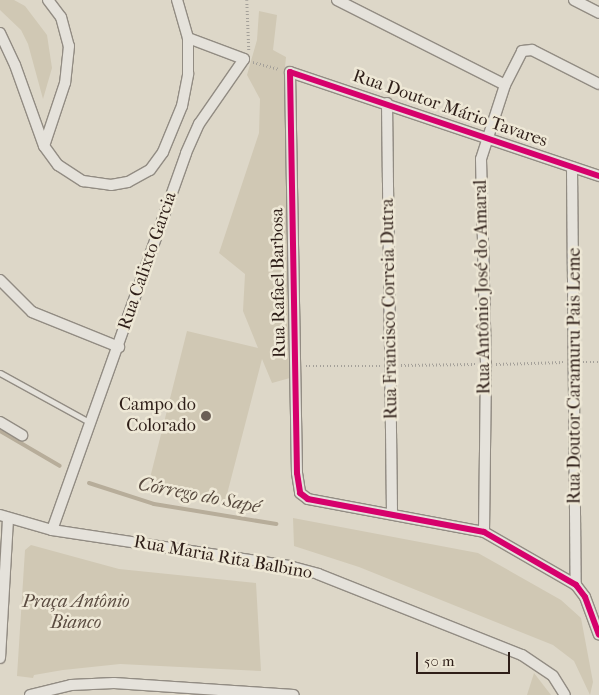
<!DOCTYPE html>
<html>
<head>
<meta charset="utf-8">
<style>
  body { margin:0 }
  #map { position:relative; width:599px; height:695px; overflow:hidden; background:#ddd7c8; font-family:"IM FELL French Canon",serif }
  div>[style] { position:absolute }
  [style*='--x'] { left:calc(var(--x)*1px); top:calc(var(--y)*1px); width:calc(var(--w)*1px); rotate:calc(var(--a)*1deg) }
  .green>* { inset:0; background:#d0c8b4 }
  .stream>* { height:4px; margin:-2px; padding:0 2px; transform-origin:2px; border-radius:2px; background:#b7ad9a }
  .path>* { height:2.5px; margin-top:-1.25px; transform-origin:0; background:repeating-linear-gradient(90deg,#a4a099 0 1px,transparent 0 3.5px) }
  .roads { filter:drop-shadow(1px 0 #928c83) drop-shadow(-1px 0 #928c83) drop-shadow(0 1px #928c83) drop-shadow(0 -1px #928c83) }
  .lane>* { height:5px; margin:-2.5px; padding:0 2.5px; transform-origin:2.5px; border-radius:2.5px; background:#e5e2db }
  .street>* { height:10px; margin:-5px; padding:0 5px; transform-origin:5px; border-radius:5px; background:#e5e2db }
  .cycleway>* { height:6px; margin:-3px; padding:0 3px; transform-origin:3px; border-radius:3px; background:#d6006c }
  .dots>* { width:14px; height:14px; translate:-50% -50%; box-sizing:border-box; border:2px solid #eee8d6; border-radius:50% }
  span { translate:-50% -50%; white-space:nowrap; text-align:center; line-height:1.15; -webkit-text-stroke:5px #eee8d6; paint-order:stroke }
  .street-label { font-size:18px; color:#2e1e18 }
  .poi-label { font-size:18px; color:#2e1e18 }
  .right { translate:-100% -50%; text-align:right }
  .park-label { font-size:18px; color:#5c4d42; font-style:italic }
  .water-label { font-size:19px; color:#584a3f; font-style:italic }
  .scale { position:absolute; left:416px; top:652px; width:94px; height:22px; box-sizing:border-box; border:2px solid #2e1e18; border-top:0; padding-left:6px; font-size:15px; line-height:18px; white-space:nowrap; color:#2e1e18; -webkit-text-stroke:4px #eee8d6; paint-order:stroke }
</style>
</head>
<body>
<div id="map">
  <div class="green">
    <div style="clip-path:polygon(0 0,14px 0,25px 6px,47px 35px,52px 68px,43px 99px,28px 44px,21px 30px,0 10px)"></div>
    <div style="clip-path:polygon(259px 11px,277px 15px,273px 50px,286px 57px,284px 78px,290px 378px,272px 383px,262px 359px,225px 502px,149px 482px,187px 331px,258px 348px,243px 311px,245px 274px,219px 253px,259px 133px,260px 99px,247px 75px,257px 40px)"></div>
    <div style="clip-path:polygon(293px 518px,478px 553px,561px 600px,581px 618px,593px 682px,590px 695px,574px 661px,553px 645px,359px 567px,294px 546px)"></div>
    <div style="clip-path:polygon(31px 545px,119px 569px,256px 583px,261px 671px,120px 664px,63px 670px,34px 675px,33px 678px,17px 676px,25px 550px)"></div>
    <div style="clip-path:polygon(534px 673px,551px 695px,527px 695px)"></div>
  </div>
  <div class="stream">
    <div style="--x:0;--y:431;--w:69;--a:30.3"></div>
    <div style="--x:89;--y:483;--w:68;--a:17.9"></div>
    <div style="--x:154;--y:504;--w:124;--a:9.3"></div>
  </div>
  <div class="path">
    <div style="--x:247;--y:0;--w:50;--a:87.7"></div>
    <div style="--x:253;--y:62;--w:27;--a:15"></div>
    <div style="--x:583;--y:362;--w:16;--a:0"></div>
    <div style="--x:496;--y:364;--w:67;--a:-1.7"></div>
    <div style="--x:401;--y:365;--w:74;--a:-0.8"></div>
    <div style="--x:306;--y:366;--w:74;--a:0"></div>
  </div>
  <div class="roads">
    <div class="lane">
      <div style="--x:0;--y:373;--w:104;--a:28.8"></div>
    </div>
    <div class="street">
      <div style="--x:48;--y:0;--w:21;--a:53"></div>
      <div style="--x:61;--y:17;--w:30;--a:75"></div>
      <div style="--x:69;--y:46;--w:37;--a:96"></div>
      <div style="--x:65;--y:83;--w:66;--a:108.4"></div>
      <div style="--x:44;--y:146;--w:24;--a:54"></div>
      <div style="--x:58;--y:165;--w:30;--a:33"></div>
      <div style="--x:83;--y:181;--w:28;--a:8"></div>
      <div style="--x:111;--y:185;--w:17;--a:-10"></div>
      <div style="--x:128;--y:182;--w:25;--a:-29"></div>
      <div style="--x:150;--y:170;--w:22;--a:-54"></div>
      <div style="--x:163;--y:152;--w:50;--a:-67.6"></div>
      <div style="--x:182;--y:106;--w:33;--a:-79"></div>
      <div style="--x:188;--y:74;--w:36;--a:-90"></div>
      <div style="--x:188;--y:38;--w:40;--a:-106"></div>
      <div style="--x:337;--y:0;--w:188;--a:26.8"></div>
      <div style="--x:574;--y:0;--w:28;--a:27"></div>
      <div style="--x:0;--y:33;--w:35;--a:65"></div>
      <div style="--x:15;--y:65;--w:86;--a:70.3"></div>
      <div style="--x:387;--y:103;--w:411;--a:89.3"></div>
      <div style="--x:572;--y:167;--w:418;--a:89.5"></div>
      <div style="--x:599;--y:176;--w:326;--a:-161.4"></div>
      <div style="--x:290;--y:72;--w:401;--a:89"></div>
      <div style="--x:297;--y:473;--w:20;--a:81"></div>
      <div style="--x:300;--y:493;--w:10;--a:37"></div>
      <div style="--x:308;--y:499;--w:179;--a:10.6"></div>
      <div style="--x:484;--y:532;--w:106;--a:29.9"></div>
      <div style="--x:576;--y:585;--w:15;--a:53"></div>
      <div style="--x:585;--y:597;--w:40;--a:69.8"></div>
      <div style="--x:0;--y:280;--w:45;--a:45"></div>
      <div style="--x:32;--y:312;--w:94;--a:21.9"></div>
      <div style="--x:0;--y:422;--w:26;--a:31"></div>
      <div style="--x:0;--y:515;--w:54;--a:16.1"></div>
      <div style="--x:52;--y:530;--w:240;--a:8.6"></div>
      <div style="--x:289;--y:566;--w:30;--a:15"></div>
      <div style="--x:318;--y:574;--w:219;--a:21.7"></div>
      <div style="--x:522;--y:655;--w:37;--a:34"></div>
      <div style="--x:553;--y:676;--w:22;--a:58"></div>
      <div style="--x:52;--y:530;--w:400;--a:-70.4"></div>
      <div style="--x:186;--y:153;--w:32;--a:-66"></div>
      <div style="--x:199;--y:124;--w:79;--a:-55.3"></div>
      <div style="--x:244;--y:59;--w:60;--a:-159.4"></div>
      <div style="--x:484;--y:532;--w:168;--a:-89.3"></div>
      <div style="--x:486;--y:364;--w:205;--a:-91.4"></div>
      <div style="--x:481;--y:159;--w:78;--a:-72"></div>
      <div style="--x:505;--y:85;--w:38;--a:-63"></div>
      <div style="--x:522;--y:51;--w:10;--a:-6"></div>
      <div style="--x:532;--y:50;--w:75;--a:26.9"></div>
      <div style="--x:0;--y:658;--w:140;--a:-86.7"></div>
      <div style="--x:30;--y:695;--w:42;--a:-13.7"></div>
      <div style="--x:71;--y:685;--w:43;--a:-2.7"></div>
      <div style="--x:114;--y:683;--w:180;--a:3.8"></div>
    </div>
  </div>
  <div class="cycleway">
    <div style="--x:599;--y:176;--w:326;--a:-161.4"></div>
    <div style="--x:290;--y:72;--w:401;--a:89"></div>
    <div style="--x:297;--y:473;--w:20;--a:81"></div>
    <div style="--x:300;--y:493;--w:10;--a:37"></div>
    <div style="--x:308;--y:499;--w:179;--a:10.6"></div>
    <div style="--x:484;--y:532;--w:106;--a:29.9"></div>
    <div style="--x:576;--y:585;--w:15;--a:53"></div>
    <div style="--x:585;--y:597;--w:40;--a:69.8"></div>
  </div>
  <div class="dots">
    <div style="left:206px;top:416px;background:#6b5f56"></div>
  </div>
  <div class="street-label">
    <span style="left:450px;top:109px;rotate:19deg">Rua Doutor Mário Tavares</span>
    <span style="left:148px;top:261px;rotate:-71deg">Rua Calixto Garcia</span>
    <span style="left:279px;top:283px;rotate:-91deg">Rua Rafael Barbosa</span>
    <span style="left:483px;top:287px;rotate:-91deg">Rua Antônio José do Amaral</span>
    <span style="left:390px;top:309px;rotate:-91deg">Rua Francisco Correia Dutra</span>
    <span style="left:575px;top:376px;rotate:-90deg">Rua Doutor Caramuru Pais Leme</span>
    <span style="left:223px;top:558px;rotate:10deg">Rua Maria Rita Balbino</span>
  </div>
  <div class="poi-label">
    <span class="right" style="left:196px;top:416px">Campo do<br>Colorado</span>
  </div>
  <div class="park-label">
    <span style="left:76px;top:613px">Praça Antônio<br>Bianco</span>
  </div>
  <div class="water-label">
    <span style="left:199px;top:496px;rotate:11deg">Córrego do Sapé</span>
  </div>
  <div class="scale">50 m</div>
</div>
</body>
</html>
